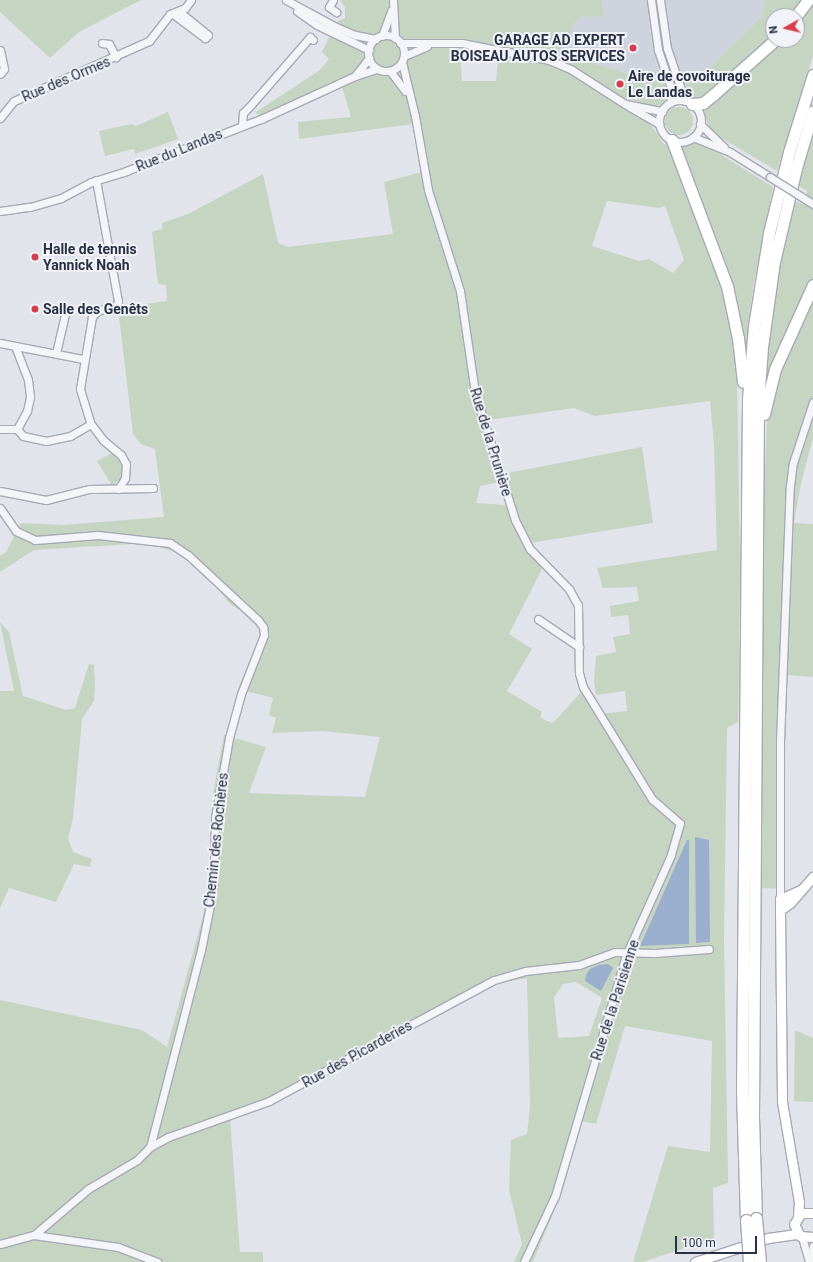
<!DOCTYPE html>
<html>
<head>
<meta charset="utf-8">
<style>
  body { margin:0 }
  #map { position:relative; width:813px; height:1262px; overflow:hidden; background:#e1e4ea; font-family:Roboto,sans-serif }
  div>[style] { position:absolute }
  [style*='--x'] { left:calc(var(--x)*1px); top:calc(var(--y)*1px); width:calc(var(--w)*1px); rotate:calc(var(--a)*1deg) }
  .built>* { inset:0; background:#cfd3dd }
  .green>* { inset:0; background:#c5d5c1 }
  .round { border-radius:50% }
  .water>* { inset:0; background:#9aafcd }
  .roads { filter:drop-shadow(1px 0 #a6aab5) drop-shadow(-1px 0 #a6aab5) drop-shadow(0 1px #a6aab5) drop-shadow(0 -1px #a6aab5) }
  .minor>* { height:7px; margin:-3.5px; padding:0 3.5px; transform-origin:3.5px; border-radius:3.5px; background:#f4f5f8 }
  .minor>.ring { margin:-3.5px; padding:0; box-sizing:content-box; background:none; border:7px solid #f4f5f8; border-radius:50% }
  .major>* { height:9px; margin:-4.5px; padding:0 4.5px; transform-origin:4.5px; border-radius:4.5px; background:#fff }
  .highway>* { height:11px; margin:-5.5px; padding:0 5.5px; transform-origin:5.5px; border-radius:5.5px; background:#fff }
  .bridges { filter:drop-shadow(1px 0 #a6aab5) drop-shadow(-1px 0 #a6aab5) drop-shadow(0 1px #a6aab5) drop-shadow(0 -1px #a6aab5) }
  .minor-bridge>* { height:7px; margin:-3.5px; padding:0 3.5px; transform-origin:3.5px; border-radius:3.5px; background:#f4f5f8 }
  .highway-bridge>* { height:11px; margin:-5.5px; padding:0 5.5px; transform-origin:5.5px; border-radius:5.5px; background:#fff }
  .dots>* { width:11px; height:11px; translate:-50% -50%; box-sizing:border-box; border:2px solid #f1f3f8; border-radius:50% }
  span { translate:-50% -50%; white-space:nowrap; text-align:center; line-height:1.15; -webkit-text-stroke:4px #f1f3f8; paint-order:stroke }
  .poi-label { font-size:14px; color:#283043; font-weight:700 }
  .right { translate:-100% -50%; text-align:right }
  .left { translate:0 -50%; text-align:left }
  .street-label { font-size:14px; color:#283043 }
  .north { position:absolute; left:765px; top:8px; width:40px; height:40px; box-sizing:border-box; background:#f1f3f8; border:1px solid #a1a5b0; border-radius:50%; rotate:262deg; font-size:11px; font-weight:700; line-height:16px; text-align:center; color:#283043 }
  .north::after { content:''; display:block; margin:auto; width:14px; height:18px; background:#d73e4c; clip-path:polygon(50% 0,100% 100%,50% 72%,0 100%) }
  .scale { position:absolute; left:675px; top:1236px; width:82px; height:18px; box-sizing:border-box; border:2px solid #283043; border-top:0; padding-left:5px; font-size:12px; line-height:14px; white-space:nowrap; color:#283043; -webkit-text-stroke:3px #f1f3f8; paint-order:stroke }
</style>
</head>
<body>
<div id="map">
  <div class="built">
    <div style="clip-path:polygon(602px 0,765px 0,762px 16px,700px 77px,671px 70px,630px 74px,557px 53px,579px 17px,604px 16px)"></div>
  </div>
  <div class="green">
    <div style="clip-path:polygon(0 0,141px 0,79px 32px,50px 58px,0 12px)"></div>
    <div style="clip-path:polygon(evenodd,340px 0,602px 0,604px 16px,579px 17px,557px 53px,630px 74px,661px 71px,667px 94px,664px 102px,656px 107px,627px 99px,624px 108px,651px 125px,663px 143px,671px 147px,695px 143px,709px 147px,773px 187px,753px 288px,744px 361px,737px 371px,740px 578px,738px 722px,727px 728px,724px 939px,728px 1183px,713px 1188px,714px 1238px,643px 1262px,633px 1262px,668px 1146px,710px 1152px,712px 1041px,625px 1026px,596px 1124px,582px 1121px,563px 1189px,533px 1262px,514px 1262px,522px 1244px,509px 1190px,511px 1140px,527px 1134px,530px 1106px,527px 978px,491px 985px,307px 1087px,265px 1107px,230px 1119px,240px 1252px,263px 1252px,263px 1262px,0 1262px,0 1000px,142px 1030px,167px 1047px,203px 916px,210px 878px,212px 799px,224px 735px,266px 747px,249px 793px,365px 797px,380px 737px,323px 731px,272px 733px,276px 718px,269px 715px,273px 698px,238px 689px,260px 635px,260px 628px,254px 620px,229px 603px,208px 576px,177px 553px,148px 543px,34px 550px,0 572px,0 556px,6px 552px,21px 523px,64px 525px,164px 517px,155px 449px,141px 444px,133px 434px,118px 308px,167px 301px,166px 285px,158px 284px,152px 232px,162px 229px,162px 223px,188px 214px,263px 174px,278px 243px,288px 247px,393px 234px,384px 182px,422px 172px,413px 124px,299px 139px,298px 122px,351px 117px,342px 87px,349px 84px,343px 77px,259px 117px,256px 112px,320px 70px,329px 59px,322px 52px,336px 22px,345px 18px,345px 7px,340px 0,484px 55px,498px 60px,496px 81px,462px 81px,460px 56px,484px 55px,340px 0,607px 201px,659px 208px,665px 206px,684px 260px,673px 273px,649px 259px,639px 261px,592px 246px,607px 201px,340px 0,710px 401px,714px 445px,717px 550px,597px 568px,603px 588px,637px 587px,639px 601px,610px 606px,611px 617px,628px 615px,630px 634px,613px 637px,616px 652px,596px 656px,594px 681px,596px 695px,625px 691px,627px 711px,597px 714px,582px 691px,553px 723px,545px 720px,540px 717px,542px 712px,507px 691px,532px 649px,509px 634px,543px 567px,524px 544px,653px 523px,642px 447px,498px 475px,481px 421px,574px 408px,595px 416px,710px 401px,340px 0,500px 482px,506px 505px,476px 503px,480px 486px,500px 482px,340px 0,576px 982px,602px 998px,589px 1036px,558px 1038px,554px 997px,563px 984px,576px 982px)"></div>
    <div style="clip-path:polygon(652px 0,657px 0,677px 88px,674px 88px,660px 51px)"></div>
    <div style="clip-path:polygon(evenodd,765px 0,813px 0,813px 56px,777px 171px,713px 133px,699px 106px,687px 96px,677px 71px,700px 77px,762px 16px,765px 0,773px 16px,797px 16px,797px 40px,773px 40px,773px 16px)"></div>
    <div class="round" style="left:665px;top:107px;width:28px;height:28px"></div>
    <div style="clip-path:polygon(168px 112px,178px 139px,135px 154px,134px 149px,105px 156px,99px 131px,132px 124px,136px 126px)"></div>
    <div style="clip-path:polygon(813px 131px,813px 438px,801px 483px,794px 523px,813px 524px,813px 677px,786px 675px,784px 889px,760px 888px,764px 492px,767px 423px,773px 388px,765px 384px,771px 316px,785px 233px,794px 201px,803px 204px,807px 191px,797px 185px)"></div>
    <div style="clip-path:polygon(112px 453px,123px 466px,122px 477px,112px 486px,97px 461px)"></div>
    <div style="clip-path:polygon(0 622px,9px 632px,23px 696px,66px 710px,75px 708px,89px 664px,94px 665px,95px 685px,94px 701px,82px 719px,73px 818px,68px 838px,73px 852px,92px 859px,90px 867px,74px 864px,56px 902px,9px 888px,0 908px,0 691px,14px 691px)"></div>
    <div style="clip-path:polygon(795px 1030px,813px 1038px,813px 1102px,794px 1101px)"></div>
  </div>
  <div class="water">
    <div style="clip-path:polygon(695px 837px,709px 840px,710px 942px,696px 943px)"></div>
    <div style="clip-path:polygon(687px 840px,689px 840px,689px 944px,640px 946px)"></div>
    <div style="clip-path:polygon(608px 964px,613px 968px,601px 991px,585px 981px,586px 975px,590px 969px,599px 965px)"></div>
  </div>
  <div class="roads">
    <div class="minor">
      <div style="--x:286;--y:0;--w:57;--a:28.4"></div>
      <div style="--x:336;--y:27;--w:21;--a:23"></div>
      <div style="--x:355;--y:35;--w:21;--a:11"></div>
      <div style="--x:333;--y:0;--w:8;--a:120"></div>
      <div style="--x:329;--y:7;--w:9;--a:36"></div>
      <div style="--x:393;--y:0;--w:38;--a:87"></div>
      <div style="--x:651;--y:0;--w:50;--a:82"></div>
      <div style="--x:658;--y:50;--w:43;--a:71.1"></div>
      <div style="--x:672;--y:91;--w:12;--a:99"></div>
      <div style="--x:660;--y:0;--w:49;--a:81.7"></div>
      <div style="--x:667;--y:48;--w:56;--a:71.2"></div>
      <div style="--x:297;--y:11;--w:24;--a:35"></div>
      <div style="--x:317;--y:25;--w:58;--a:25.7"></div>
      <div style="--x:173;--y:14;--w:40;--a:37"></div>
      <div style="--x:205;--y:38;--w:4;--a:-45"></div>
      <div style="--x:208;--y:35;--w:38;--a:-141"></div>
      <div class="ring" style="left:368px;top:35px;width:29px;height:29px"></div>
      <div style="--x:382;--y:36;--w:27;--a:-70"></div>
      <div style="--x:102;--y:43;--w:7;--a:8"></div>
      <div style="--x:109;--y:44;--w:15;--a:62"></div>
      <div style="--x:400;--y:43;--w:62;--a:0"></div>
      <div style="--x:462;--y:43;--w:89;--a:11.1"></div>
      <div style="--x:549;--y:60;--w:25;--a:23"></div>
      <div style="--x:572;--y:70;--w:63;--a:32.7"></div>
      <div style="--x:625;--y:104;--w:38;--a:11"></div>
      <div style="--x:0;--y:50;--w:19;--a:78"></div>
      <div style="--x:4;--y:69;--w:6;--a:129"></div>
      <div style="--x:404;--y:56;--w:25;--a:-23"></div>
      <div style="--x:402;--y:62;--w:56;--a:76.5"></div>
      <div style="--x:415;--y:116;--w:75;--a:80"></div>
      <div style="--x:428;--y:190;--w:106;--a:72.4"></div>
      <div style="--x:460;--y:291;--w:103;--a:81.6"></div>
      <div style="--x:475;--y:393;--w:133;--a:72.5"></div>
      <div style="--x:515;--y:520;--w:33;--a:63"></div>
      <div style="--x:530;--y:549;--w:56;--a:45.7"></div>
      <div style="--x:569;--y:589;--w:18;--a:61"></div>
      <div style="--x:578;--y:605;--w:68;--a:89.2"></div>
      <div style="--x:579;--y:673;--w:15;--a:74"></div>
      <div style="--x:583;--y:687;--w:132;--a:58.4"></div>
      <div style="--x:652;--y:799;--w:37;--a:41"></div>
      <div style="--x:680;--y:823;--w:33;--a:106"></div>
      <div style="--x:671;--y:855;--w:110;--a:114.2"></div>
      <div style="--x:626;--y:955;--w:251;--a:106.4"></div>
      <div style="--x:555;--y:1196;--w:73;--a:115.2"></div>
      <div style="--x:390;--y:71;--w:25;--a:53"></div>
      <div style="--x:355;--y:76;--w:23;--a:-52"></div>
      <div class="ring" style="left:659px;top:100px;width:35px;height:35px"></div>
      <div style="--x:628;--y:106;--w:36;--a:30"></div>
      <div style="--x:0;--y:118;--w:22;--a:-51"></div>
      <div style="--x:14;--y:101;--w:148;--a:-24"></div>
      <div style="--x:149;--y:41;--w:34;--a:-52"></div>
      <div style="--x:170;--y:14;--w:16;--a:-22"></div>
      <div style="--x:185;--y:8;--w:10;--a:-53"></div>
      <div style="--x:700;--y:124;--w:33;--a:44"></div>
      <div style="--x:242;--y:126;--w:13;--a:-86"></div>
      <div style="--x:243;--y:113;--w:8;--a:-45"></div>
      <div style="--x:249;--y:107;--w:93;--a:-48.9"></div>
      <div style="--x:310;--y:37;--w:4;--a:45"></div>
      <div style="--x:693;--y:137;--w:40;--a:22"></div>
      <div style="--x:730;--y:152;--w:47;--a:32"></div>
      <div style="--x:96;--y:180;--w:123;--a:79.7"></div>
      <div style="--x:118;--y:301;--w:4;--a:104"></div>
      <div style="--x:117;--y:305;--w:21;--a:163"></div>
      <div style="--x:97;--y:311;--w:8;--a:130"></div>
      <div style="--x:92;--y:317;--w:73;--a:99.5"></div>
      <div style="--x:80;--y:389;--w:37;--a:73"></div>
      <div style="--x:91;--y:424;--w:20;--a:53"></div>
      <div style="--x:103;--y:440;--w:23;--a:40"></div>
      <div style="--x:121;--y:455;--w:10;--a:61"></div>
      <div style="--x:126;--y:464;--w:14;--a:94"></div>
      <div style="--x:125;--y:478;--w:13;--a:122"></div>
      <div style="--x:0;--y:211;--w:30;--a:-8"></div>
      <div style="--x:30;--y:207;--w:32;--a:-16"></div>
      <div style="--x:61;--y:198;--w:34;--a:-28"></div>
      <div style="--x:91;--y:182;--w:37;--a:-17"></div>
      <div style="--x:126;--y:171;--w:145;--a:-21.1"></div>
      <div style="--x:261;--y:119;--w:103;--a:-24.6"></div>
      <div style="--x:355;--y:76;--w:23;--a:-18"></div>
      <div style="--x:0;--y:343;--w:85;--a:10.9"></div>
      <div style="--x:15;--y:346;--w:36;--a:69"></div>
      <div style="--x:28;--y:380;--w:17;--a:83"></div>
      <div style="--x:30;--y:397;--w:14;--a:102"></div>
      <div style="--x:27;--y:411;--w:21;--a:119"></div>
      <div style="--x:56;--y:353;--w:44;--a:-76.9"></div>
      <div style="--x:0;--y:429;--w:17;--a:0"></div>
      <div style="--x:17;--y:429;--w:9;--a:49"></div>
      <div style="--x:23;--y:436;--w:24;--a:12"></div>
      <div style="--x:46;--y:441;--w:25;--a:-12"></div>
      <div style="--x:70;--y:436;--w:24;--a:-30"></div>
      <div style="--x:0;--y:491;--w:47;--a:11.1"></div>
      <div style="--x:46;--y:500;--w:44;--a:-14.3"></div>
      <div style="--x:89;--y:489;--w:64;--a:-0.9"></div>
      <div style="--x:0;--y:508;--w:28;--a:55"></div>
      <div style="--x:16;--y:531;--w:21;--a:25"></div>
      <div style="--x:35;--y:540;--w:63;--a:-4.5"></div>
      <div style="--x:98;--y:535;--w:72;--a:6.3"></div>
      <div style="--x:170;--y:543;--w:22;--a:34"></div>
      <div style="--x:188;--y:555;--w:96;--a:42.9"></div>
      <div style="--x:258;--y:620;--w:9;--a:54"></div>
      <div style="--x:263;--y:627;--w:8;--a:83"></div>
      <div style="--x:264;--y:635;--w:63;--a:111.3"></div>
      <div style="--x:241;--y:694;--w:46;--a:105.3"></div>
      <div style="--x:229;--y:738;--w:80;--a:100"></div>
      <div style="--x:215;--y:817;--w:63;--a:90.9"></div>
      <div style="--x:214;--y:880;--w:20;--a:99"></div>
      <div style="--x:211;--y:900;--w:51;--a:101.3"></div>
      <div style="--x:201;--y:950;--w:203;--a:104.5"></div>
      <div style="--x:538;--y:619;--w:50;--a:34.3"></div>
      <div style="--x:780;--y:899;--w:158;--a:-90"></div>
      <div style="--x:780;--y:741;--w:255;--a:-87.8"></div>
      <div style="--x:790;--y:486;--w:23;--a:-83"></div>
      <div style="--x:793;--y:463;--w:64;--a:-71.8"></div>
      <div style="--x:34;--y:1235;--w:71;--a:-40.4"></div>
      <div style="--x:88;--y:1189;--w:57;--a:-30.6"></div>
      <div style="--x:137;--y:1160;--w:18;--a:-45"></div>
      <div style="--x:150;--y:1147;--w:21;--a:-29"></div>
      <div style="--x:168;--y:1137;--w:107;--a:-19.6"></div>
      <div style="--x:269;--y:1101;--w:255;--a:-28.3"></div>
      <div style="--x:494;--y:980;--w:32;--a:-16"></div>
      <div style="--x:525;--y:971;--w:54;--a:-6.3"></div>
      <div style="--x:579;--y:965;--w:38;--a:-20"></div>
      <div style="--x:615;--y:952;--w:40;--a:1.4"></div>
      <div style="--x:655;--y:953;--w:54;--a:-4.2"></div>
      <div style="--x:802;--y:1237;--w:26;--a:74"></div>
      <div style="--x:0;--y:1244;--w:35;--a:-15"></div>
      <div style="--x:34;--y:1235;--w:85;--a:8.1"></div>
      <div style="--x:118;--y:1247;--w:42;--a:21"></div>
      <div style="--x:811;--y:1260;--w:14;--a:-82"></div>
    </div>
    <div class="major">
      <div style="--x:780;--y:910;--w:12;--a:-35"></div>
      <div style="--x:790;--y:903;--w:35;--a:-49"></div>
      <div style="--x:813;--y:1213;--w:12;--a:180"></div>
      <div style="--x:801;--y:1213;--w:13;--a:122"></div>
      <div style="--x:794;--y:1224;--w:13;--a:63"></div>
      <div style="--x:800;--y:1236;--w:13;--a:4"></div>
      <div style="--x:798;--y:1216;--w:14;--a:-86"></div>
      <div style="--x:799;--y:1202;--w:102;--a:-99.6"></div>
      <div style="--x:782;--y:1101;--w:191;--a:-90.6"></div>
      <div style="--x:780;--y:910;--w:11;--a:-90"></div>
      <div style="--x:780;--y:899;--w:24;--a:-24"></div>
      <div style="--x:695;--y:1262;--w:77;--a:-18.2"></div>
      <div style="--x:768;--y:1238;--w:30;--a:-8"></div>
    </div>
    <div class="highway">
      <div style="--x:796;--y:16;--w:20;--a:-53"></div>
      <div style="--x:692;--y:104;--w:11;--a:-5"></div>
      <div style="--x:703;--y:103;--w:13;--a:-39"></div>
      <div style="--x:713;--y:95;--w:83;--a:-41.6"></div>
      <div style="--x:672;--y:140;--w:156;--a:69.4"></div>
      <div style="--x:727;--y:286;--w:53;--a:78.1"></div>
      <div style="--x:738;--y:338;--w:44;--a:83.5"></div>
      <div style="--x:764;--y:414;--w:46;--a:-76.3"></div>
      <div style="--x:775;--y:369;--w:92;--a:-65.7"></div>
      <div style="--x:756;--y:1218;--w:101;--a:-91.7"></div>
      <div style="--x:753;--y:1117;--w:713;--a:-89.6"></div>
      <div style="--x:758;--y:404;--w:57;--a:-86"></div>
      <div style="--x:762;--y:347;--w:86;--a:-82"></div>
      <div style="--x:774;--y:262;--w:97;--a:-76.8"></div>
      <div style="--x:796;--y:168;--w:59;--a:-73.4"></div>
      <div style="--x:746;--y:1220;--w:127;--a:-91.8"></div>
      <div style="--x:742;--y:1093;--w:694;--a:-89.5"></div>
      <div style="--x:748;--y:399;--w:73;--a:-85.3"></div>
      <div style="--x:754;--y:326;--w:94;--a:-80.8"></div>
      <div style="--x:769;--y:233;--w:83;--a:-76.1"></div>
      <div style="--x:789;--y:152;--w:81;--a:-72.7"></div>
    </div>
  </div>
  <div class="bridges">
    <div class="minor-bridge">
      <div style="--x:770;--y:177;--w:51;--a:32.1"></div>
    </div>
    <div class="highway-bridge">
      <div style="--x:756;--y:1218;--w:44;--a:84.8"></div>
      <div style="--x:746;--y:1220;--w:42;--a:85.9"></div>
    </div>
  </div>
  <div class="dots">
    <div style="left:633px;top:48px;background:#d73e4c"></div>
    <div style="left:620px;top:84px;background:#d73e4c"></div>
    <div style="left:35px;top:257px;background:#d73e4c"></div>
    <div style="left:35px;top:309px;background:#d73e4c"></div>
  </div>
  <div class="poi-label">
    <span class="right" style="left:625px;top:48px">GARAGE AD EXPERT<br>BOISEAU AUTOS SERVICES</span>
    <span class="left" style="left:628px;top:84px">Aire de covoiturage<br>Le Landas</span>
    <span class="left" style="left:43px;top:257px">Halle de tennis<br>Yannick Noah</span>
    <span class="left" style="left:43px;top:309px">Salle des Genêts</span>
  </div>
  <div class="street-label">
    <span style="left:66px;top:79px;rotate:-23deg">Rue des Ormes</span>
    <span style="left:179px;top:150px;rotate:-22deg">Rue du Landas</span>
    <span style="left:491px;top:442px;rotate:73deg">Rue de la Prunière</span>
    <span style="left:216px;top:840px;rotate:-84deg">Chemin des Rochères</span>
    <span style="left:615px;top:1000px;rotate:-72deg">Rue de la Parisienne</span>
    <span style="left:357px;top:1054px;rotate:-29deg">Rue des Picarderies</span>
  </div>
  <div class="north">N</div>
  <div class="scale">100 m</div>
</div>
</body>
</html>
